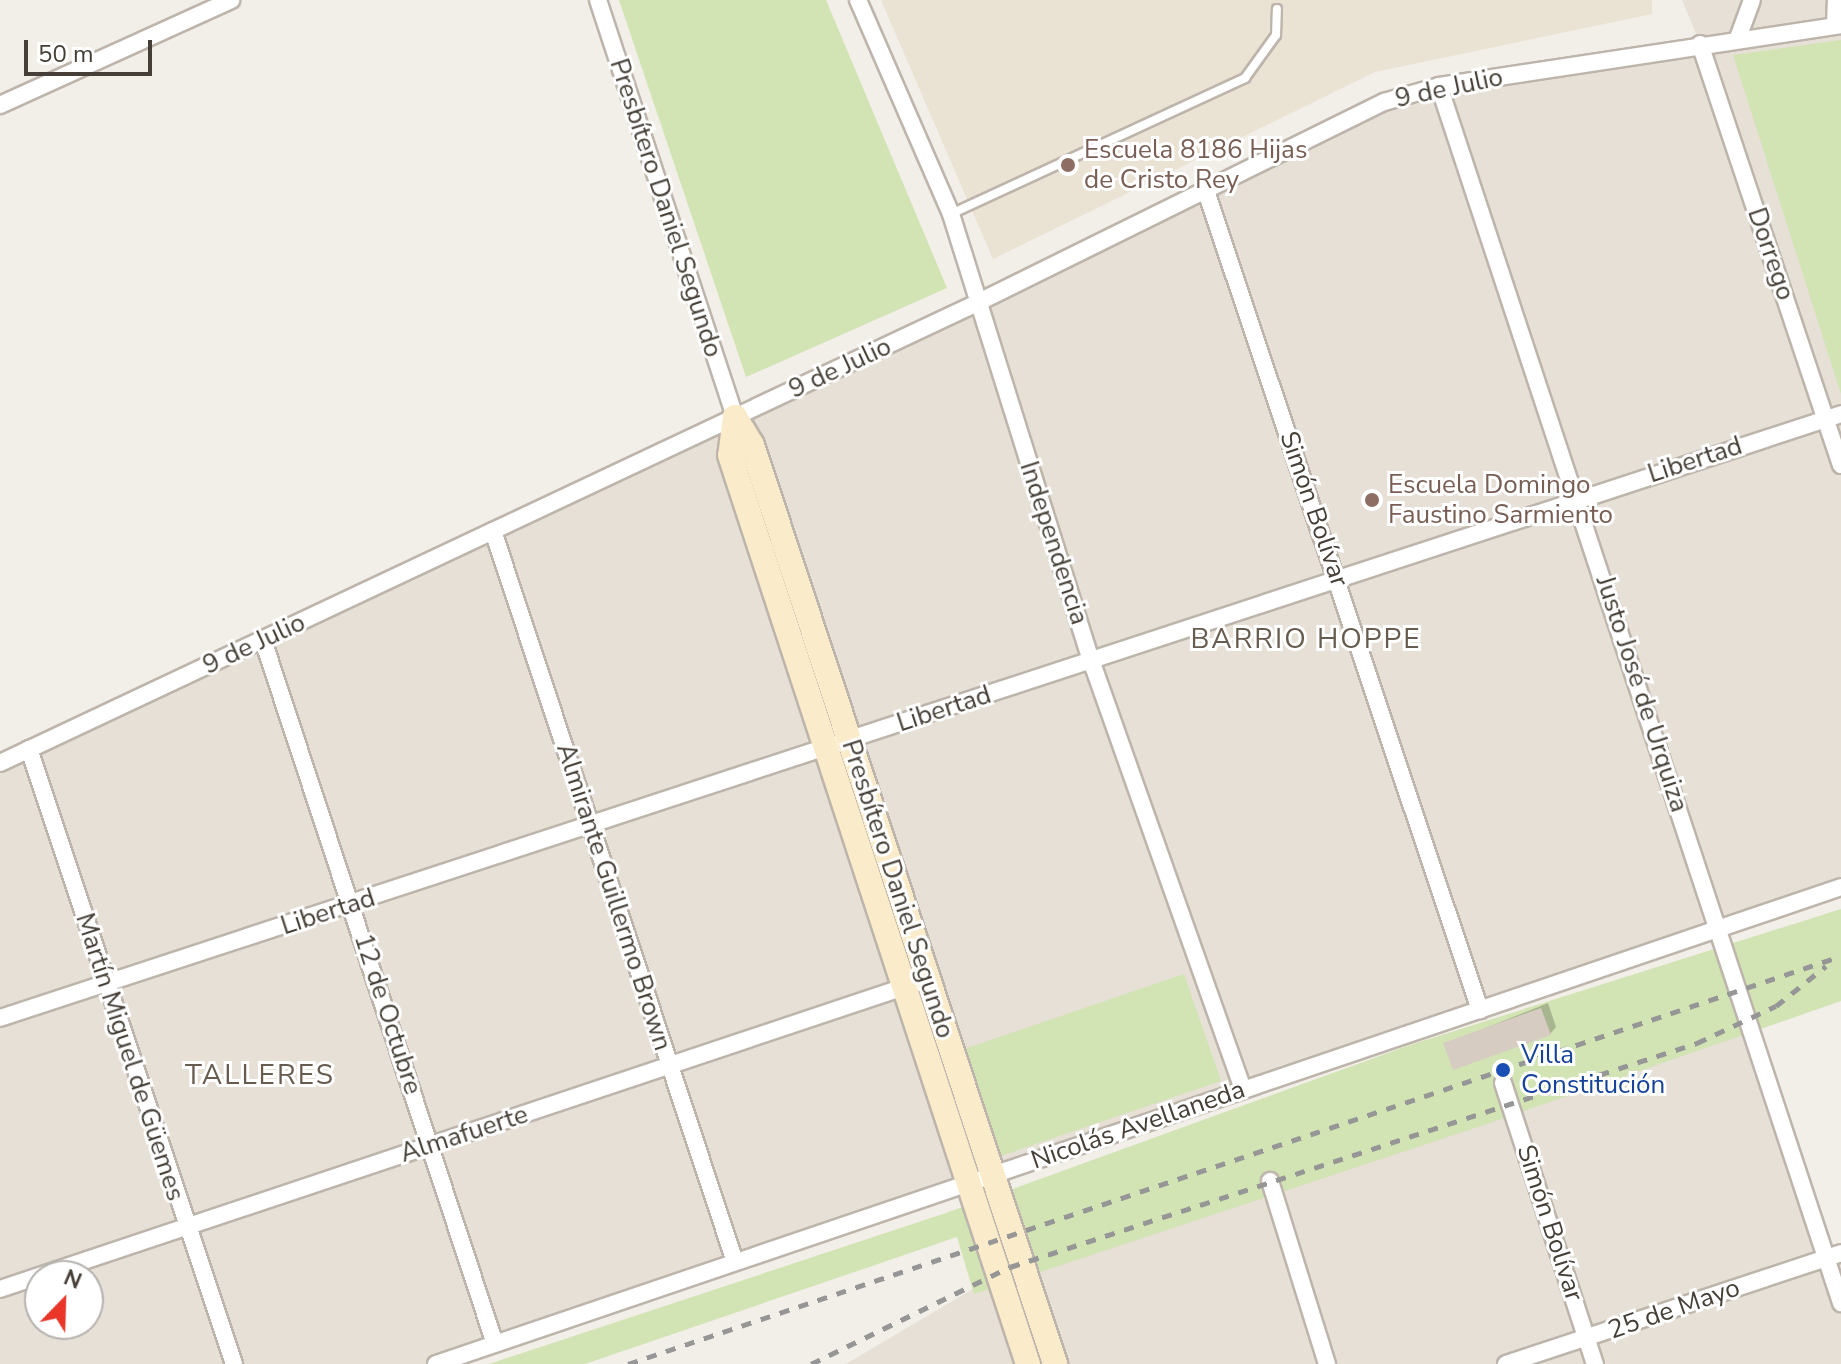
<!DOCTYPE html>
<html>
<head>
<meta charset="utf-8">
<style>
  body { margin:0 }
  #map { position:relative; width:1841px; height:1364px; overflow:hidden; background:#f2eee8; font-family:"Nunito Sans",sans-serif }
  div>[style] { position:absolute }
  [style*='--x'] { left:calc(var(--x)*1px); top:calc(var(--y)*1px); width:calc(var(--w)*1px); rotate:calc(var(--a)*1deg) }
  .residential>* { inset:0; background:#e6e0d6 }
  .education>* { inset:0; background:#eae2d3 }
  .green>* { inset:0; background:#d2e4b4 }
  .shadow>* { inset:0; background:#0003 }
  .building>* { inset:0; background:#d6ccc1 }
  .roads { filter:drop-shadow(2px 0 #bdb5ab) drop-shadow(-2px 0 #bdb5ab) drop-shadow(0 2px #bdb5ab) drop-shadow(0 -2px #bdb5ab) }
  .lane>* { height:8px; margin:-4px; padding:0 4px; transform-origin:4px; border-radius:4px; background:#fff }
  .street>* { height:16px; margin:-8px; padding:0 8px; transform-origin:8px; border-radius:8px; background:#fff }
  .secondary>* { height:24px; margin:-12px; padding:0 12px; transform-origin:12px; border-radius:12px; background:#faebca }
  .rail>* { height:5px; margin-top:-2.5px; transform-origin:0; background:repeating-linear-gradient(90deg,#969696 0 10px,transparent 0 20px) }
  .dots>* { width:22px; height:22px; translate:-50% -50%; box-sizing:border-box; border:4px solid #fff; border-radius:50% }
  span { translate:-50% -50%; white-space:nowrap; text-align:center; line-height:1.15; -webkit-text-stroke:6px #fff; paint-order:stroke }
  .street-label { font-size:26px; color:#453f37 }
  .education-label { font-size:26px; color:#785e54 }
  .left { translate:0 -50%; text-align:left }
  .transit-label { font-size:26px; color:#164399 }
  .neighbourhood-label { font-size:28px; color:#675c4f; letter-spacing:2px }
  .north { position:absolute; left:24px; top:1260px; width:80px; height:80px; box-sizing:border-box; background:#fff; border:2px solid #b5b2af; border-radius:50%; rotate:23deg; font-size:22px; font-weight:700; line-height:32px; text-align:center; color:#453f37 }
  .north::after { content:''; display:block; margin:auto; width:28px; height:36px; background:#e93629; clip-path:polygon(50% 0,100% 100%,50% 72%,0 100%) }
  .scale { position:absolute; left:24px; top:40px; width:128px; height:36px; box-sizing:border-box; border:4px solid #453f37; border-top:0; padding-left:10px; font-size:24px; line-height:28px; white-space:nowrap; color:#453f37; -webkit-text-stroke:6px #fff; paint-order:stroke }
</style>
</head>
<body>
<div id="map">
  <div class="residential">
    <div style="clip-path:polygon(evenodd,1682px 0,1841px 0,1841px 887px,436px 1364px,0 1364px,0 763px,1384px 102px,1700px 43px,1682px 0,40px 1276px,88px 1276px,88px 1324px,40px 1324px,40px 1276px)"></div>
    <div style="clip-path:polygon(1750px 1021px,1826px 1257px,1841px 1253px,1841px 1364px,846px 1364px,1010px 1267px)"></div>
  </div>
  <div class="education">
    <div style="clip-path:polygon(881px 0,1652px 0,1652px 14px,1375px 72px,993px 259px)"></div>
  </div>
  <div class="green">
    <div style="clip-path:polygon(619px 0,826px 0,947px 288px,746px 377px)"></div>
    <div style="clip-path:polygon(1841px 40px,1841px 394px,1733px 55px)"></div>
    <div style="clip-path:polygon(1841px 909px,1841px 1001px,1484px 1125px,974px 1294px,957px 1237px,585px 1364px,489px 1364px,946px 1213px,1410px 1045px)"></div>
    <div style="clip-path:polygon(1184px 974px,1221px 1081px,998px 1157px,961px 1050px)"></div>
  </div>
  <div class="shadow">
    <div style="clip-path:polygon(1548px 1003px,1556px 1027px,1550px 1034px,1446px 1044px)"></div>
  </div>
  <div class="building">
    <div style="clip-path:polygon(1541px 1008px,1551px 1035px,1453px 1070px,1443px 1043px)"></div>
  </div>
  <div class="roads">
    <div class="lane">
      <div style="--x:951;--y:214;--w:324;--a:-24.8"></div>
      <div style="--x:1245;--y:78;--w:53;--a:-54.2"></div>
      <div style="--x:1276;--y:35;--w:26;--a:-88"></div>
    </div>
    <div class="street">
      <div style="--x:598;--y:0;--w:439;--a:71.8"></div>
      <div style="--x:858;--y:0;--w:233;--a:66.5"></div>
      <div style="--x:951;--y:214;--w:467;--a:72.6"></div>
      <div style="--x:1091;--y:660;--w:456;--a:70.5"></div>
      <div style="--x:1835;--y:25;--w:25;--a:-88"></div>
      <div style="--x:1738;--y:38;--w:40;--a:-69.8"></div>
      <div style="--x:1700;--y:44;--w:444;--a:71.5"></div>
      <div style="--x:1439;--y:86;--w:1282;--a:71.72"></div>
      <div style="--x:0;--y:105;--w:254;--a:-24.4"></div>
      <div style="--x:1206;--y:191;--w:864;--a:71.5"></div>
      <div style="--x:493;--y:531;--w:770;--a:71.68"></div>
      <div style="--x:263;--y:640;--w:741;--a:71.76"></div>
      <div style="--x:29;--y:749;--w:648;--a:71.57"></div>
      <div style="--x:0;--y:763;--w:1080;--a:-25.21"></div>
      <div style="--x:977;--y:303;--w:454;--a:-26.3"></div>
      <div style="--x:1384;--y:102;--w:57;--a:-16.2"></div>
      <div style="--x:1439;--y:86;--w:407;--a:-8.6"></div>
      <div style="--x:0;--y:1018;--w:1938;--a:-18.16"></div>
      <div style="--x:1503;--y:1083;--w:296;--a:71.9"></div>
      <div style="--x:1270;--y:1181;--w:192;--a:72.7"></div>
      <div style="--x:0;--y:1289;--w:978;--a:-18.47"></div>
      <div style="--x:436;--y:1364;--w:1484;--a:-18.75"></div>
      <div style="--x:1506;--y:1364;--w:353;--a:-18.3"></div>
    </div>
    <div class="secondary">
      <div style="--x:735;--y:417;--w:33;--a:59"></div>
      <div style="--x:752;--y:445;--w:968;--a:71.75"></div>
      <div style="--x:735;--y:417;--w:38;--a:97"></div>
      <div style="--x:730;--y:455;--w:957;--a:71.85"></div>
    </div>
  </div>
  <div class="rail">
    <div style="--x:628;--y:1364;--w:1280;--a:-18.59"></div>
    <div style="--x:811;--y:1364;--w:221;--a:-26"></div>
    <div style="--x:1010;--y:1267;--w:723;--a:-18.06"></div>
    <div style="--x:1697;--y:1043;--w:87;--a:-25.1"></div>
    <div style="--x:1776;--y:1006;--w:64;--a:-38.7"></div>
  </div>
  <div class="dots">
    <div style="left:1068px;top:165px;background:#8d6e63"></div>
    <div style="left:1372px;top:500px;background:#8d6e63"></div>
    <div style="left:1503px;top:1070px;background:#1a4fb4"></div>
  </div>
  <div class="street-label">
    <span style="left:1449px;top:88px;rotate:-12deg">9 de Julio</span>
    <span style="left:666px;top:208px;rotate:72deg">Presbítero Daniel Segundo</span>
    <span style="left:1771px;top:254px;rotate:71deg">Dorrego</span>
    <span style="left:840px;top:368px;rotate:-25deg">9 de Julio</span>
    <span style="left:1695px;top:460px;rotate:-18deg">Libertad</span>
    <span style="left:1314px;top:509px;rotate:71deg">Simón Bolívar</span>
    <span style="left:1054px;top:543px;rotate:72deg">Independencia</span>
    <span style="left:254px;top:644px;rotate:-25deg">9 de Julio</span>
    <span style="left:1642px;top:694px;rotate:72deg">Justo José de Urquiza</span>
    <span style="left:944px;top:709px;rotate:-18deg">Libertad</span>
    <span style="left:898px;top:889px;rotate:72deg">Presbítero Daniel Segundo</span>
    <span style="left:614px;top:897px;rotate:72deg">Almirante Guillermo Brown</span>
    <span style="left:328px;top:912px;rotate:-18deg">Libertad</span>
    <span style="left:388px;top:1014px;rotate:72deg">12 de Octubre</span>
    <span style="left:130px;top:1057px;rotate:72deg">Martín Miguel de Güemes</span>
    <span style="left:1138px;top:1125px;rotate:-19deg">Nicolás Avellaneda</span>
    <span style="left:464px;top:1134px;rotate:-18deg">Almafuerte</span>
    <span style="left:1550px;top:1223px;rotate:72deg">Simón Bolívar</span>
    <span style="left:1674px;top:1309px;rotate:-19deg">25 de Mayo</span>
  </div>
  <div class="education-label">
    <span class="left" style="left:1084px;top:165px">Escuela 8186 Hijas<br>de Cristo Rey</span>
    <span class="left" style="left:1388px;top:500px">Escuela Domingo<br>Faustino Sarmiento</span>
  </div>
  <div class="transit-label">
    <span class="left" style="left:1521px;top:1070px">Villa<br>Constitución</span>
  </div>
  <div class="neighbourhood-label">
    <span style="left:1306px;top:639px">BARRIO HOPPE</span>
    <span style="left:260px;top:1075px">TALLERES</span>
  </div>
  <div class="north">N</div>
  <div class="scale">50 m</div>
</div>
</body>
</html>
